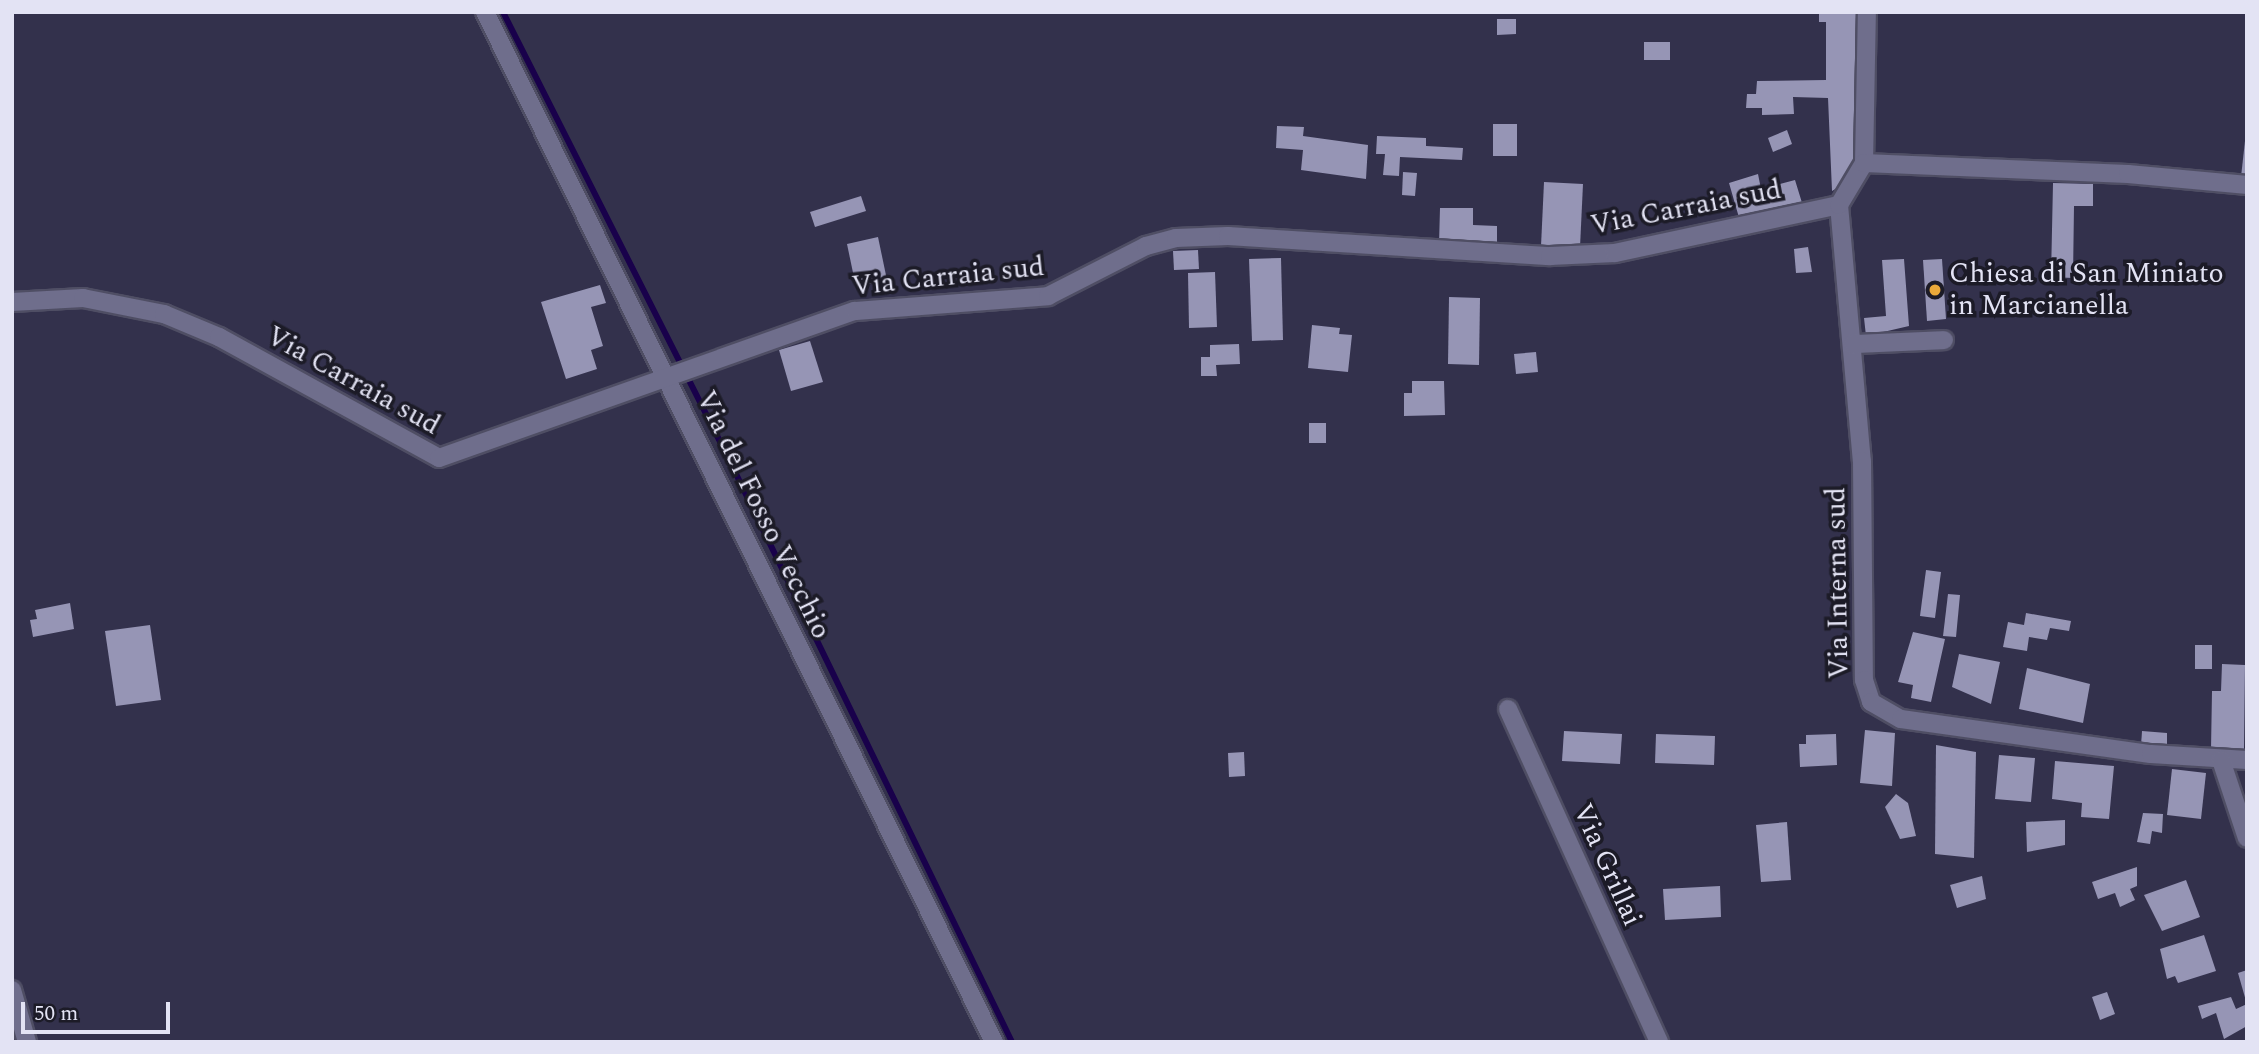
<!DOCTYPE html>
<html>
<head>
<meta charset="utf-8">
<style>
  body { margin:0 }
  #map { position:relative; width:2259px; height:1054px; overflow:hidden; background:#33314c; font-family:Spectral,serif }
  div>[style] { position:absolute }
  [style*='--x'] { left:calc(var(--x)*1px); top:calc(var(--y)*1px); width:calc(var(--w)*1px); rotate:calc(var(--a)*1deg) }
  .stream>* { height:6px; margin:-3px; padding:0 3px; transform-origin:3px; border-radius:3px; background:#19014b }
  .building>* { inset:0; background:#9695b5 }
  .roads { filter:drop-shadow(2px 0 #4f4e64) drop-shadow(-2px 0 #4f4e64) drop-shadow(0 2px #4f4e64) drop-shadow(0 -2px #4f4e64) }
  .minor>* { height:18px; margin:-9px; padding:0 9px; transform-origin:9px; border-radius:9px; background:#6f6e8c }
  .dots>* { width:19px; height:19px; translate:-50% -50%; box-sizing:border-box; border:4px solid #1c1b27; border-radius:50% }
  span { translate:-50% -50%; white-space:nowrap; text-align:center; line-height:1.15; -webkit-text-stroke:7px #1c1b27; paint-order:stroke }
  .street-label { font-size:28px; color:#e3e3f4 }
  .poi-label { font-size:28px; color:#e3e3f4 }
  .left { translate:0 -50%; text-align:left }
  .frame { position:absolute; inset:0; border:14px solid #e3e3f4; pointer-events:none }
  .scale { position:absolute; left:21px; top:1002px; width:149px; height:32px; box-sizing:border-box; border:4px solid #e3e3f4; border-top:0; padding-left:9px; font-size:21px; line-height:24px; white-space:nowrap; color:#e3e3f4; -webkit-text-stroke:5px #1c1b27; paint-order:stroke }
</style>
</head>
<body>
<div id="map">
  <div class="stream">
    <div style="--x:503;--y:12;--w:483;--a:63.2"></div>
    <div style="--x:721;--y:443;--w:666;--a:64.09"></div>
  </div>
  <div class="building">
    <div style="clip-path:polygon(1819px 12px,1857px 12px,1858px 158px,1844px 184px,1832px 191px,1828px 98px,1793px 97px,1794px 114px,1762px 115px,1762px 108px,1746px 108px,1747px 94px,1756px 94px,1757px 81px,1826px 80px,1826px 22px,1819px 22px)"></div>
    <div style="clip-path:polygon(1497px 19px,1516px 19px,1516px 34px,1497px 35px)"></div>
    <div style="clip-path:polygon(1644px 42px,1670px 42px,1670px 60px,1644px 60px)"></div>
    <div style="clip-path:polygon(1493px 124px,1517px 124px,1517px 156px,1493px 156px)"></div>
    <div style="clip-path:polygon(1277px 126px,1304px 127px,1303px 136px,1368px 145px,1366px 179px,1301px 170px,1303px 150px,1276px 148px)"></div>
    <div style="clip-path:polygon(1787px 130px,1792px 144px,1773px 152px,1768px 138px)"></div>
    <div style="clip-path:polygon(1377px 136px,1426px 138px,1426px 146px,1463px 148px,1462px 160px,1400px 157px,1399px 176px,1383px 175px,1385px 154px,1376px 154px)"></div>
    <div style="clip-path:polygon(2245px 141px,2247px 142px,2247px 178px,2241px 177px)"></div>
    <div style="clip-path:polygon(1403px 172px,1417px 173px,1415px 196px,1402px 195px)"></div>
    <div style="clip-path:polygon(1758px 174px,1761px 189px,1795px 180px,1803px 206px,1740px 221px,1729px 183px)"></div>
    <div style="clip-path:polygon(1544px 182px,1583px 184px,1580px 247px,1541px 246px)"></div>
    <div style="clip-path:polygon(2053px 183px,2093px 184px,2093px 206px,2074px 206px,2073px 278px,2051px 277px)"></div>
    <div style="clip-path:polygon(861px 196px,866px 211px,815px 227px,810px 212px)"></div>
    <div style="clip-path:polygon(1440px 208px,1473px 208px,1473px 225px,1497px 226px,1497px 245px,1439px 244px)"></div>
    <div style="clip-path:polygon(878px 237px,887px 280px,856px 287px,847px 244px)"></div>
    <div style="clip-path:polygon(1808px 247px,1812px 272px,1796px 273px,1794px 249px)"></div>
    <div style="clip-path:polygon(1198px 250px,1199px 269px,1174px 270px,1173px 251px)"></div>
    <div style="clip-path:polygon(1281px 258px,1283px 340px,1252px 341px,1249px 259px)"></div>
    <div style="clip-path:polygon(1904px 259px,1909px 326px,1866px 336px,1864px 318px,1886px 316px,1882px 260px)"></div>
    <div style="clip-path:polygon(1942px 259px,1946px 319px,1927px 321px,1923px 260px)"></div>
    <div style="clip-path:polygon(1215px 272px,1217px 327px,1189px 328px,1188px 273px)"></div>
    <div style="clip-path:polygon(600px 285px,606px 303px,591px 307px,603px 346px,591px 350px,597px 369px,566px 379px,541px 302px)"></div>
    <div style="clip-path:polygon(1449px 297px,1480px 298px,1479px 365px,1448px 364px)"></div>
    <div style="clip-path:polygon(1312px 325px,1340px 328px,1339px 334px,1352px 335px,1348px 372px,1308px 368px)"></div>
    <div style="clip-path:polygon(810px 341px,823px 382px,791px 391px,779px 350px)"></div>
    <div style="clip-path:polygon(1239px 344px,1240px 364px,1216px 365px,1217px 376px,1201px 376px,1201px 357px,1210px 357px,1210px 345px)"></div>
    <div style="clip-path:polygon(1536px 352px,1538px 372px,1516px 374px,1514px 354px)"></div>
    <div style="clip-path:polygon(1412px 381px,1444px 381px,1445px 415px,1404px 416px,1404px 393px,1412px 393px)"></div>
    <div style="clip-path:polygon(1309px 423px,1326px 423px,1326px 443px,1309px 443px)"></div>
    <div style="clip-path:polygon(1926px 570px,1941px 572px,1935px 618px,1920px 616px)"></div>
    <div style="clip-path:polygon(1948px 594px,1960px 595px,1956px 637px,1943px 636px)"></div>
    <div style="clip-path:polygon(70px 603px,74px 629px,33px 637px,30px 620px,37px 619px,35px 610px)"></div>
    <div style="clip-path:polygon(2026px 613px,2071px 621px,2069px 631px,2050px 628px,2047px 640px,2029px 637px,2027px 651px,2003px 647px,2008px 622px,2024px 625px)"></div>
    <div style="clip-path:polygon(150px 625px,161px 700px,116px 706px,105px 631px)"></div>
    <div style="clip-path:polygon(1913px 632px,1945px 639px,1931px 702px,1911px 698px,1913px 685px,1898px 682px)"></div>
    <div style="clip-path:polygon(2195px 645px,2212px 645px,2212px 669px,2195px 669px)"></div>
    <div style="clip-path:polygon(1959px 654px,2000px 662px,1991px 704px,1952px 687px)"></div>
    <div style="clip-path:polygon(2222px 664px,2245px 665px,2244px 749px,2211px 749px,2212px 691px,2221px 691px)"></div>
    <div style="clip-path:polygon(2027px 668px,2090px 684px,2083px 723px,2019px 709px)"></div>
    <div style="clip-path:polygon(1865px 730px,1895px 733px,1892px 786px,1860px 783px)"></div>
    <div style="clip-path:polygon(1564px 731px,1622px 734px,1620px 764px,1562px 761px)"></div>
    <div style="clip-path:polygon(2142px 731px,2167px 733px,2167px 748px,2141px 746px)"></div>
    <div style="clip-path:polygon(1656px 734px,1715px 736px,1714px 765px,1655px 763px)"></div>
    <div style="clip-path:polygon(1836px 734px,1837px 765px,1800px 767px,1799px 744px,1806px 744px,1806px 735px)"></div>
    <div style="clip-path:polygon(1936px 745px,1976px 752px,1974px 858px,1935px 854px)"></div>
    <div style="clip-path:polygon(1244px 752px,1245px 776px,1229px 777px,1228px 753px)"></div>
    <div style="clip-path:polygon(1999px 755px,2035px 758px,2031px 802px,1995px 799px)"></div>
    <div style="clip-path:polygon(2055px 761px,2114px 766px,2109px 819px,2081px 817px,2082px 803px,2052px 799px)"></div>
    <div style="clip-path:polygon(2172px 769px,2206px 773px,2201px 819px,2167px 815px)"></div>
    <div style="clip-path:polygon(1896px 794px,1908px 803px,1916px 836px,1900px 839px,1885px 807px)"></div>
    <div style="clip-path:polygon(2143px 813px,2163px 814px,2162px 833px,2152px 831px,2150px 844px,2137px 842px)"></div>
    <div style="clip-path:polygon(2065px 820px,2065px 845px,2027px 852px,2026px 822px)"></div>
    <div style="clip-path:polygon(1787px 822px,1791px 880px,1761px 882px,1756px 825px)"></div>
    <div style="clip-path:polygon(2137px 867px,2137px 886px,2130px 889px,2135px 900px,2120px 907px,2115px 893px,2098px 899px,2092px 882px)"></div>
    <div style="clip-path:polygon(1982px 876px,1986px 899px,1957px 908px,1950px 885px)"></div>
    <div style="clip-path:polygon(2186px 880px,2200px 917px,2162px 931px,2144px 895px)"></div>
    <div style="clip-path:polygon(1720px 886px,1721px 917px,1665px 920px,1663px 889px)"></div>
    <div style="clip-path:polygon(2204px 935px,2216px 971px,2178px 983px,2175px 976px,2167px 979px,2160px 949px)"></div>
    <div style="clip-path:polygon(2247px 970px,2247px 1001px,2246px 1001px,2238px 973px)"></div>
    <div style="clip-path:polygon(2107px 992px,2115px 1014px,2100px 1020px,2092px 997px)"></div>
    <div style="clip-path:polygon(2231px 997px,2236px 1009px,2247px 1004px,2247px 1026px,2224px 1039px,2216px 1013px,2202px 1019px,2198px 1006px)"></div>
  </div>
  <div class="roads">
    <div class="minor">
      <div style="--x:485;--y:12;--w:1149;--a:63.7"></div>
      <div style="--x:1864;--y:163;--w:151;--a:-88.9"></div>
      <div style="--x:1839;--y:205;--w:257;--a:84.9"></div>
      <div style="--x:1862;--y:461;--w:219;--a:89.5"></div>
      <div style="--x:1864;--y:680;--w:23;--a:72"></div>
      <div style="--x:1871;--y:702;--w:34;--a:30"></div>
      <div style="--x:1901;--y:719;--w:252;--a:8"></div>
      <div style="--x:2151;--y:754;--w:96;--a:3.6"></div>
      <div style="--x:12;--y:302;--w:71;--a:-3.2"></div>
      <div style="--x:83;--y:298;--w:83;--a:11.2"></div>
      <div style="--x:164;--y:314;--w:60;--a:22.7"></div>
      <div style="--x:219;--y:337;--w:251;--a:28.8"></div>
      <div style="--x:439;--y:458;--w:441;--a:-19.5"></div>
      <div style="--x:855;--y:311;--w:194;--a:-4.4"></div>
      <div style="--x:1048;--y:296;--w:110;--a:-27"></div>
      <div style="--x:1146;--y:246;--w:31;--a:-15"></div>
      <div style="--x:1176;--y:238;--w:52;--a:-2.2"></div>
      <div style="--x:1228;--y:236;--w:323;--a:3.6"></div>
      <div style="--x:1550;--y:256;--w:65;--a:-2.6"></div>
      <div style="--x:1615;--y:253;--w:229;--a:-12.1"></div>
      <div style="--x:1839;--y:205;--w:49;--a:-59.2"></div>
      <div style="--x:1864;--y:163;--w:264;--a:2.4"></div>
      <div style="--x:2128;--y:174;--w:120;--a:5.3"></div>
      <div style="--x:1853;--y:344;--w:91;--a:-2.5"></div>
      <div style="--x:1508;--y:709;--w:366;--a:65.6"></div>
      <div style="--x:2221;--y:760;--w:82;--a:71.6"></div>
      <div style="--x:12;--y:990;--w:54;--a:73.9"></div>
    </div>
  </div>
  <div class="dots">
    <div style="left:1935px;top:290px;background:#eba93a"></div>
  </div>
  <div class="street-label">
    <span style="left:1686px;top:208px;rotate:-11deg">Via Carraia sud</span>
    <span style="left:948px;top:277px;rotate:-6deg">Via Carraia sud</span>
    <span style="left:353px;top:381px;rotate:29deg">Via Carraia sud</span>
    <span style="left:763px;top:515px;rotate:64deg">Via del Fosso Vecchio</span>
    <span style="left:1838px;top:583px;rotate:-91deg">Via Interna sud</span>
    <span style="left:1607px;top:865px;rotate:66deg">Via Grillai</span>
  </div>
  <div class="poi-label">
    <span class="left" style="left:1949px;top:290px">Chiesa di San Miniato<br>in Marcianella</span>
  </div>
  <div class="frame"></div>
  <div class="scale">50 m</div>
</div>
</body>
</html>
